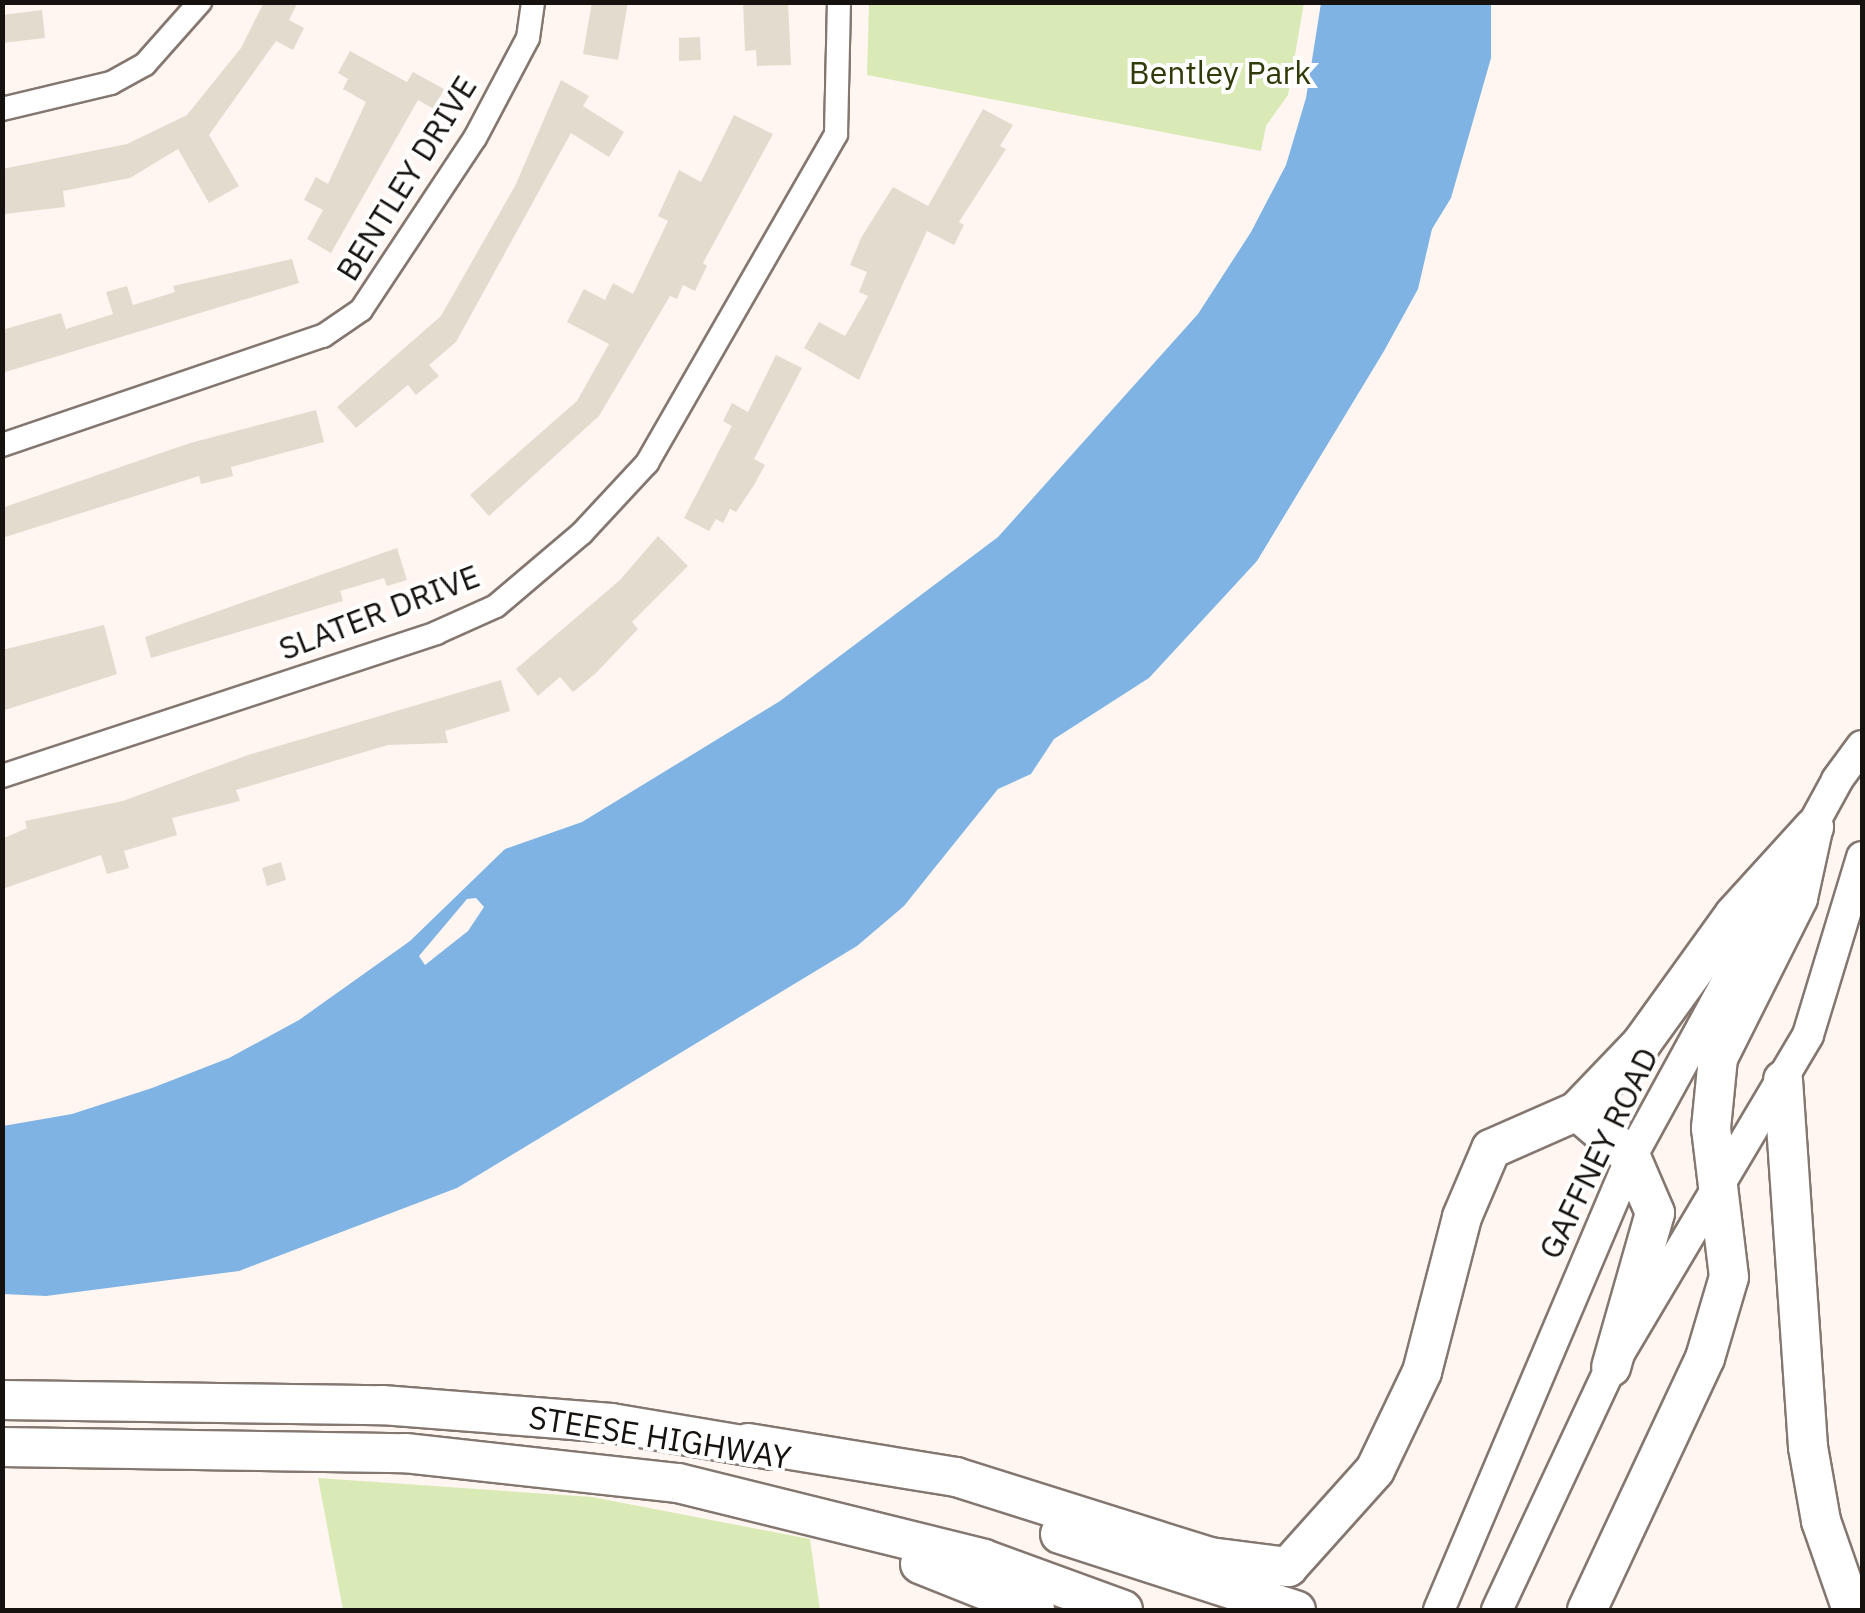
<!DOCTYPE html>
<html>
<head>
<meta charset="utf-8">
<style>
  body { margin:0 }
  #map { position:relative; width:1865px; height:1613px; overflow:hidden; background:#fff6f1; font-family:"IBM Plex Sans",sans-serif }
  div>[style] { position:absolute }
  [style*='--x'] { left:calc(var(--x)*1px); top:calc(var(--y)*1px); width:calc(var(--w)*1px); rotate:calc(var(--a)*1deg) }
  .green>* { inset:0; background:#daeab7 }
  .water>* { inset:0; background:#7fb3e4 }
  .building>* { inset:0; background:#e3dbce }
  .roads { filter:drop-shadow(2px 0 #847770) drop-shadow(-2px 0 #847770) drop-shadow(0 2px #847770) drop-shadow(0 -2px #847770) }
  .minor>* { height:22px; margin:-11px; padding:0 11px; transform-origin:11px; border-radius:11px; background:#fff }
  .secondary>* { height:30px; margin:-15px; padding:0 15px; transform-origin:15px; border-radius:15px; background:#fff }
  .trunk>* { height:38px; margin:-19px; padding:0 19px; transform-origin:19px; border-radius:19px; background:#fff }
  span { translate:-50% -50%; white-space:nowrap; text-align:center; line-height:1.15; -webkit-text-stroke:8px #fff; paint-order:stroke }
  .park-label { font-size:32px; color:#303b09 }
  .street-label { font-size:32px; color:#16120f }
  .frame { position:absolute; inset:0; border:5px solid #16120f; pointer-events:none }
</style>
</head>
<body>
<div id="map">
  <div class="green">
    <div style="clip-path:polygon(869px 3px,869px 2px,1304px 3px,1288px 95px,1266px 126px,1261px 151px,867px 75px)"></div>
    <div style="clip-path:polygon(318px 1478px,592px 1497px,810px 1539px,820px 1610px,343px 1610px)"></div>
  </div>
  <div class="water">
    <div style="clip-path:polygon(evenodd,1321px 3px,1491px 3px,1491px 58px,1451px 198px,1432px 229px,1418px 289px,1384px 351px,1257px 561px,1149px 678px,1054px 739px,1031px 774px,998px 789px,904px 906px,857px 946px,457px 1188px,239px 1271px,46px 1296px,3px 1294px,3px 1126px,72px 1114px,152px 1088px,229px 1058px,299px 1020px,410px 941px,505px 849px,582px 822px,780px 701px,998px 537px,1198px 314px,1251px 232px,1286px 165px,1306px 98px,1321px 3px,476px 898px,484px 907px,468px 931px,425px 965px,419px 956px,467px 899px,476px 898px)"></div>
  </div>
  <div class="building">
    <div style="clip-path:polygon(264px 2px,298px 2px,289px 20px,304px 28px,293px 50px,276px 41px,209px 135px,239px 186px,209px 203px,178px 149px,130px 178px,63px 191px,65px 207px,5px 214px,2px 169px,127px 144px,187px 115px,241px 48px)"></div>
    <div style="clip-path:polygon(592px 2px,628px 2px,618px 60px,583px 54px)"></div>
    <div style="clip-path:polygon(743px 2px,788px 2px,791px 65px,757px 66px,756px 50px,745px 51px)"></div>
    <div style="clip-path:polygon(42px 10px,45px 38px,2px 43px,2px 15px)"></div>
    <div style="clip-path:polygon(700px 37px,701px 60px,679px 61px,679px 38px)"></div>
    <div style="clip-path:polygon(350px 51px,407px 82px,413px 72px,444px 89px,434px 109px,418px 100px,331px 253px,307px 239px,323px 210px,304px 200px,316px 177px,328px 184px,366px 102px,343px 89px,348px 79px,338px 73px)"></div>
    <div style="clip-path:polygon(561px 80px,589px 96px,583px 106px,624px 132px,609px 157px,571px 133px,456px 342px,429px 365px,439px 376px,416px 395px,408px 385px,356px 428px,337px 407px,441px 316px,515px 186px)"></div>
    <div style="clip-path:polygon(983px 109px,1013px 125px,1000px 146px,1006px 149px,959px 222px,964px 225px,954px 245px,927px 231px,859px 380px,804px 348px,819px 322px,845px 336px,868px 296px,859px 292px,867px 272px,850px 265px,861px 238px,893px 187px,928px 206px)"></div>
    <div style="clip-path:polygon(734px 115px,773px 134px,703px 263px,707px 266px,695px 291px,683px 285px,677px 299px,670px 296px,599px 416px,489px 516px,470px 495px,577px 401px,609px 344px,567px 322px,584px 289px,605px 300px,613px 283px,633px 294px,668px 221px,658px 216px,679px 170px,701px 182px)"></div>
    <div style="clip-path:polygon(292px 259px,299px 283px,2px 373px,2px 330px,61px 313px,66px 329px,113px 314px,106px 292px,127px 286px,133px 305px,175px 292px,173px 286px)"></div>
    <div style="clip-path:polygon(776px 355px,802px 368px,754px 459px,765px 465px,754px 485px,736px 512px,730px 509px,723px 523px,716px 519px,709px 531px,684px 518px,732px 426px,723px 421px,732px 403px,748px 412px)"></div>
    <div style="clip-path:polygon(316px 410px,324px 442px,231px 467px,233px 476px,201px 484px,199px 476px,2px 538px,2px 508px,190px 443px)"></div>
    <div style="clip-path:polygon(658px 536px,688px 566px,632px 622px,638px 629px,595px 674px,573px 692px,560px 677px,538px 696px,516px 669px,620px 580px)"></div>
    <div style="clip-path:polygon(397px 548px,407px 580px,387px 586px,384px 578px,340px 591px,343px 601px,151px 658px,145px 637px)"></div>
    <div style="clip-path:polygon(104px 625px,117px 674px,2px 711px,2px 650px)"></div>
    <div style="clip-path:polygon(501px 680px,510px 711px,445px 731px,448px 743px,388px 745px,236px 790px,240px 801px,172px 818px,177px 835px,124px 851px,129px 868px,107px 874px,101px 855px,2px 889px,2px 839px,27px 828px,25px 821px,123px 801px,248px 755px)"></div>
    <div style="clip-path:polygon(281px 862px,286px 880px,267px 886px,262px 868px)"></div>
  </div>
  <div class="roads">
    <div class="minor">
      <div style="--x:2;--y:109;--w:112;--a:-13.4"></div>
      <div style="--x:111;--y:83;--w:39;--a:-29"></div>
      <div style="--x:145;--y:64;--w:83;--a:-48.4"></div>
      <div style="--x:2;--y:445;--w:339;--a:-18.8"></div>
      <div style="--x:323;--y:336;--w:46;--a:-34.4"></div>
      <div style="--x:361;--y:310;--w:206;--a:-56.5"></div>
      <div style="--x:475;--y:138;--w:113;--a:-62.1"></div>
      <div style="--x:528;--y:38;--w:36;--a:-82"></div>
      <div style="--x:2;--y:776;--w:457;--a:-18.2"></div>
      <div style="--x:436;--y:633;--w:66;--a:-24.2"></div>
      <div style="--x:496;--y:606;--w:113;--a:-40.3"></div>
      <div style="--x:582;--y:533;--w:96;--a:-47.1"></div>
      <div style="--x:647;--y:463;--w:379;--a:-60.1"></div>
      <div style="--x:836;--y:134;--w:132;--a:-88.7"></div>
    </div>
    <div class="secondary">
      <div style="--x:1439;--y:1610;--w:492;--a:-67"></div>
      <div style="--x:1631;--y:1157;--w:430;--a:-61.3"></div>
      <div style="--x:1837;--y:780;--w:42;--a:-53.7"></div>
      <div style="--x:1497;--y:1610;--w:268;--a:-64.9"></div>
      <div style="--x:1611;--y:1367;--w:386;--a:-59.3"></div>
      <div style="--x:1808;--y:1035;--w:186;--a:-73.1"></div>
    </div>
    <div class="trunk">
      <div style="--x:1783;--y:1080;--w:368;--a:86.1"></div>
      <div style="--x:1808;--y:1447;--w:75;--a:80"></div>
      <div style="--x:1821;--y:1521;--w:94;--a:70.8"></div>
      <div style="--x:1577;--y:1111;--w:71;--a:40.4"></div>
      <div style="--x:1631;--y:1157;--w:61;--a:66.8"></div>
      <div style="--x:1655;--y:1213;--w:160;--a:105.9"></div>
      <div style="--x:2;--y:1400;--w:380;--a:0.8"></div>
      <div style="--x:382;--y:1405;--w:230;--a:4.5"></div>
      <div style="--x:611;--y:1423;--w:163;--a:9.5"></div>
      <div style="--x:748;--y:1443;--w:211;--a:9.3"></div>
      <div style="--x:956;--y:1477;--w:266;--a:17.5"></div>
      <div style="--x:1210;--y:1557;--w:79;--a:7.3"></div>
      <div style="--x:1288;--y:1567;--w:130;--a:-48.1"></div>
      <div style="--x:1375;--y:1470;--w:109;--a:-64.4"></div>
      <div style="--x:1422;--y:1372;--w:160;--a:-75.5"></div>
      <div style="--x:1462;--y:1217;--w:74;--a:-66.9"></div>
      <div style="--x:1491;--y:1149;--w:94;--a:-23.8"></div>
      <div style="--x:1577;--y:1111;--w:93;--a:-46.3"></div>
      <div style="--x:1641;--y:1044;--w:159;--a:-54.2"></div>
      <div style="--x:1734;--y:915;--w:119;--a:-47.7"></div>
      <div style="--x:2;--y:1447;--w:403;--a:0.9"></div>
      <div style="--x:405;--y:1453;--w:275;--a:6.3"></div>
      <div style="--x:678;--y:1483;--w:315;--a:13.9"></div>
      <div style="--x:984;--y:1559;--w:148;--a:20.1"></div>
      <div style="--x:1060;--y:1534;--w:248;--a:17.9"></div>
      <div style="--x:920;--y:1564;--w:124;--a:21.8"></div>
      <div style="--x:1587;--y:1610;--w:278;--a:-64.9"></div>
      <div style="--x:1705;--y:1358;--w:84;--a:-73.5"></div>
      <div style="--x:1729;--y:1277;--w:150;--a:-96.9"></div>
      <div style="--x:1711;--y:1128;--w:70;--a:-84.3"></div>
      <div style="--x:1718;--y:1058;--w:179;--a:-63.4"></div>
      <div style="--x:1798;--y:898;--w:71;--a:-77.7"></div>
    </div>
  </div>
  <div class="park-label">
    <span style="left:1220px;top:72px">Bentley Park</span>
  </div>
  <div class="street-label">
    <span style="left:406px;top:178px;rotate:-58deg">BENTLEY DRIVE</span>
    <span style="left:379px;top:612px;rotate:-21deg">SLATER DRIVE</span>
    <span style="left:1598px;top:1153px;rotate:-64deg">GAFFNEY ROAD</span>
    <span style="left:660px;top:1437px;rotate:9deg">STEESE HIGHWAY</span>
  </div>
  <div class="frame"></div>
</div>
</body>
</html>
